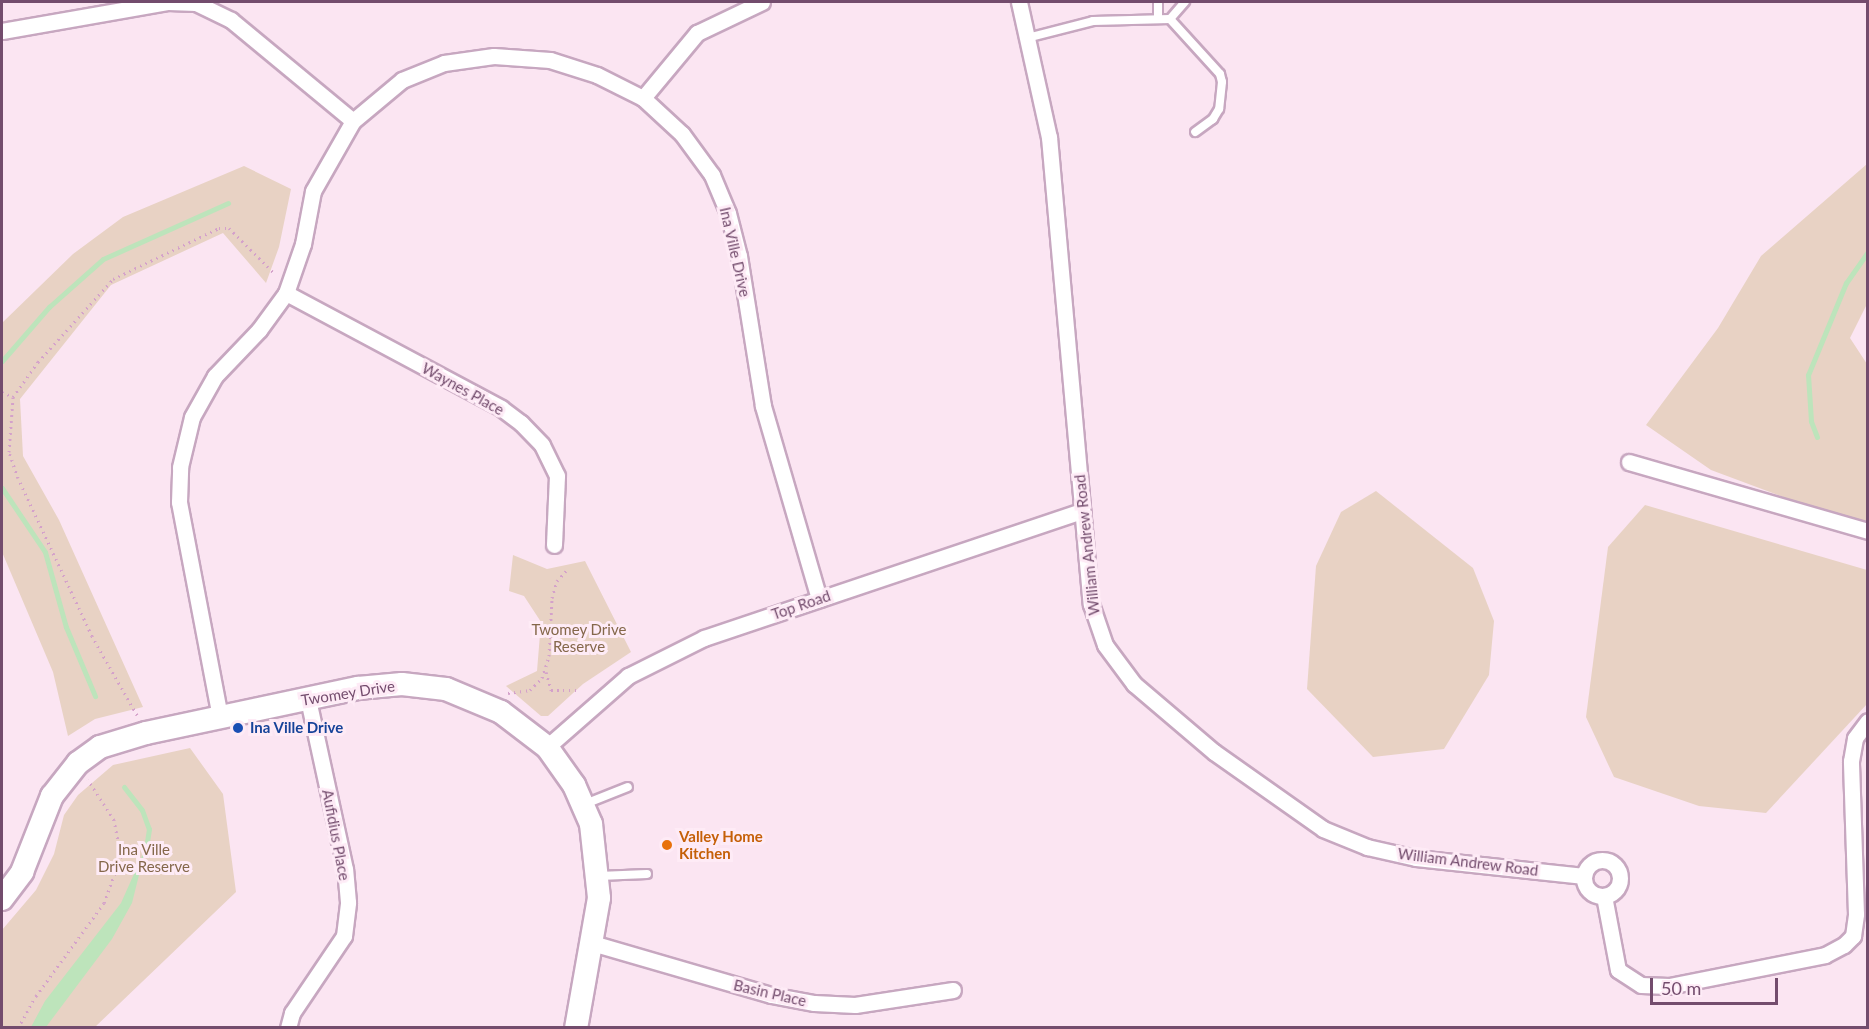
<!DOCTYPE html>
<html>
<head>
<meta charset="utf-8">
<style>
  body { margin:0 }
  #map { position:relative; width:1869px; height:1029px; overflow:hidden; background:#fbe5f2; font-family:Lato,sans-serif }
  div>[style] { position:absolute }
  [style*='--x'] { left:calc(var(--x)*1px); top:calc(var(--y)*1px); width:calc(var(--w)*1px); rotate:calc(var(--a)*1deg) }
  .green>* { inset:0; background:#e8d2c4 }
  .water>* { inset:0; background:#bde4bb }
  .stream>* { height:5px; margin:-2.5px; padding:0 2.5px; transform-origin:2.5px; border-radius:2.5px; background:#bde4bb }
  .path>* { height:3px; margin-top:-1.5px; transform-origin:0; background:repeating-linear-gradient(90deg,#d4a1ca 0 1.5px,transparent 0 6px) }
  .roads { filter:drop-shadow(2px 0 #c7a7c0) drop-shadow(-2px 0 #c7a7c0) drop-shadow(0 2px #c7a7c0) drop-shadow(0 -2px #c7a7c0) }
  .lane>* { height:8px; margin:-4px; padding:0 4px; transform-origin:4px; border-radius:4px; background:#fff }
  .street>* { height:15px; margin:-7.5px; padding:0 7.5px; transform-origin:7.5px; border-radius:7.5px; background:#fff }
  .street>.ring { margin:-7.5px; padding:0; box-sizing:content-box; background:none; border:15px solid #fff; border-radius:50% }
  .secondary>* { height:22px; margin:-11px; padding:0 11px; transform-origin:11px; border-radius:11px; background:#fff }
  .dots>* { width:16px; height:16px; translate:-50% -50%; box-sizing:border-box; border:3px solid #feebf6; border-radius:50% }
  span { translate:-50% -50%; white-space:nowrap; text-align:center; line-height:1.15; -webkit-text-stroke:6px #feebf6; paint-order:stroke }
  .street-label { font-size:15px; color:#734c6d }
  .park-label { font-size:15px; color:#84674a }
  .transit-label { font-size:15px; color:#164399; font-weight:700 }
  .left { translate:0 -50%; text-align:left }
  .food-label { font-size:15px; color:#c56008; font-weight:700 }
  .frame { position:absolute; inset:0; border:3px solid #734c6d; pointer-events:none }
  .scale { position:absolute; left:1650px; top:978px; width:128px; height:27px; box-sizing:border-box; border:3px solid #734c6d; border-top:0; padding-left:8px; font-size:18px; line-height:21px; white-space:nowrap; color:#734c6d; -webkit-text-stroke:4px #feebf6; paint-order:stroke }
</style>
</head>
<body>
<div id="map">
  <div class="green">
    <div style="clip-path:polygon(1867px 164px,1867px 304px,1850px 338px,1867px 364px,1867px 528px,1711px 470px,1646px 425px,1718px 328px,1761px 256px)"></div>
    <div style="clip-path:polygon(244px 166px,291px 189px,279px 247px,266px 283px,223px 233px,111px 285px,20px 399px,23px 456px,59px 520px,143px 707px,95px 719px,68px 736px,53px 672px,2px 552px,2px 323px,73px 254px,123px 217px)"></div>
    <div style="clip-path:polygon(1376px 491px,1473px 568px,1494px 621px,1489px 675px,1444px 749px,1373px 757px,1307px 689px,1316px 566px,1341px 512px)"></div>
    <div style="clip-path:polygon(1645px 505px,1867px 570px,1867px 704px,1766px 813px,1699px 806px,1614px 777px,1586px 717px,1608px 547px)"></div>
    <div style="clip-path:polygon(513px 555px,547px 569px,585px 561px,631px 652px,583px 684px,548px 716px,541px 716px,506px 686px,537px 671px,541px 622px,524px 596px,509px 591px)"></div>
    <div style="clip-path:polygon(190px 748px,223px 794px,236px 892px,95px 1027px,2px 1028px,2px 930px,36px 890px,54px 854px,64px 815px,78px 795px,113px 765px)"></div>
  </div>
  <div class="water">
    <div style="clip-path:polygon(146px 847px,132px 903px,112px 939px,46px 1027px,31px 1027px,45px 1001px,121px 903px)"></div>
  </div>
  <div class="stream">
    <div style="--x:2;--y:361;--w:72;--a:-49"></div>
    <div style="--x:49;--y:307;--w:72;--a:-41.6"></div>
    <div style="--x:103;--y:259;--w:137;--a:-24.1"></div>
    <div style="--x:1817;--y:437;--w:17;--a:-111"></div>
    <div style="--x:1811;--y:421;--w:46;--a:-93.7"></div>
    <div style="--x:1808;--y:375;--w:100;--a:-67.6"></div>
    <div style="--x:1846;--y:283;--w:39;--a:-55"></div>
    <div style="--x:2;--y:488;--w:77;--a:56.1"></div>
    <div style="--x:45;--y:552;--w:78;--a:74.4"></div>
    <div style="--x:66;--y:627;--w:75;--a:67.2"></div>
    <div style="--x:124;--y:787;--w:29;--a:52"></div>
    <div style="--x:142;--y:810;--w:20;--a:70"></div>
    <div style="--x:149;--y:829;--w:18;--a:99"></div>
  </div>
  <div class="path">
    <div style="--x:2;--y:392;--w:12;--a:24"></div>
    <div style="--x:546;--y:672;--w:19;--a:74"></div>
    <div style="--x:551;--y:690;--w:29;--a:0"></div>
    <div style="--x:508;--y:693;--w:22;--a:-8"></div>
    <div style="--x:530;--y:690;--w:17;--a:-45"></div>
    <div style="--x:542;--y:678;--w:23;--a:-72"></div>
    <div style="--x:549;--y:656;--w:58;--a:-87"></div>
    <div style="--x:552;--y:598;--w:18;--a:-74"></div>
    <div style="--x:557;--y:581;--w:15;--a:-48"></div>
    <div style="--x:137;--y:715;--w:91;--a:-119.7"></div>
    <div style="--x:92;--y:636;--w:174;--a:-115.1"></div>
    <div style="--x:18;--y:478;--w:28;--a:-109"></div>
    <div style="--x:9;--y:452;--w:55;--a:-85.8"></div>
    <div style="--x:13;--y:397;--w:43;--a:-54.5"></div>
    <div style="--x:38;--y:362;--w:112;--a:-47.9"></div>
    <div style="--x:113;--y:279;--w:118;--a:-25.7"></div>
    <div style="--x:219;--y:228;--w:10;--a:0"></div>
    <div style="--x:229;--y:228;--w:64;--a:45"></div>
    <div style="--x:18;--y:1028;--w:37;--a:-61"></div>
    <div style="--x:36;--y:996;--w:115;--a:-53.8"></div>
    <div style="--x:104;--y:903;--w:50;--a:-70.1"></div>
    <div style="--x:121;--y:856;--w:37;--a:-101"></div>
    <div style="--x:114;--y:820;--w:48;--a:-123"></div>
  </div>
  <div class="roads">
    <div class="lane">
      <div style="--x:1158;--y:19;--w:17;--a:-90"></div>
      <div style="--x:1170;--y:19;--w:74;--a:47.7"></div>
      <div style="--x:1220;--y:74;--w:8;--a:76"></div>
      <div style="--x:1222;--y:82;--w:27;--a:96"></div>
      <div style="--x:1219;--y:109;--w:12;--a:121"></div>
      <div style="--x:1213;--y:119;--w:22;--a:144"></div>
      <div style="--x:1027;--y:38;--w:68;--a:-14.4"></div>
      <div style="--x:1093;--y:21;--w:77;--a:-1.5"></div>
      <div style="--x:1170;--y:19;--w:23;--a:-49"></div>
      <div style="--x:585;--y:804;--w:46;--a:-21.6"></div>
      <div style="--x:599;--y:876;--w:48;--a:-2.4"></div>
    </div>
    <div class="street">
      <div style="--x:1019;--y:2;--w:138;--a:77.5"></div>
      <div style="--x:1049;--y:137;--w:469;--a:84.9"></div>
      <div style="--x:1091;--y:604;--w:43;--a:71.1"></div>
      <div style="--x:1105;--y:645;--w:49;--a:53.4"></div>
      <div style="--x:1134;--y:684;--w:105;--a:40.4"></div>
      <div style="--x:1214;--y:752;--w:133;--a:35.2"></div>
      <div style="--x:1323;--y:829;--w:48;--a:22.2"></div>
      <div style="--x:1367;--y:847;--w:50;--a:12.7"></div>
      <div style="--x:1416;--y:858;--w:169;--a:6.1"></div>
      <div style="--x:2;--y:31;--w:169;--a:-9.9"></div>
      <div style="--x:168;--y:2;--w:28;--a:2"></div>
      <div style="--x:196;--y:3;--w:39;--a:26"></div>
      <div style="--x:231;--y:20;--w:158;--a:39.6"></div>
      <div style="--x:643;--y:98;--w:85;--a:-50.3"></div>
      <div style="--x:697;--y:33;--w:72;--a:-25.5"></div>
      <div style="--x:286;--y:293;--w:244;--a:28.1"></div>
      <div style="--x:501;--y:408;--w:25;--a:37"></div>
      <div style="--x:521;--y:423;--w:30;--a:46"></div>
      <div style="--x:542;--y:445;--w:34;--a:64"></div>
      <div style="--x:557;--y:476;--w:69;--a:92.5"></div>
      <div style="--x:1629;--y:462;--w:249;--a:16.1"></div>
      <div style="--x:220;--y:717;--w:219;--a:-100.8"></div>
      <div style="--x:179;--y:502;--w:35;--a:-88"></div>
      <div style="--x:180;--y:467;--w:51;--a:-76.5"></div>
      <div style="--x:192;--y:417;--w:47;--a:-60.7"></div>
      <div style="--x:215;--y:376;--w:64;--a:-46.3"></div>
      <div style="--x:259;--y:330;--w:46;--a:-53.9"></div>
      <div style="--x:286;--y:293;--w:52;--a:-70.9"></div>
      <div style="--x:303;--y:244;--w:54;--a:-79.3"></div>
      <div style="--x:313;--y:191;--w:81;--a:-60.3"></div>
      <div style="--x:353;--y:121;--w:64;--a:-39.9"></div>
      <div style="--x:402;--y:80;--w:45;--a:-22"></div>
      <div style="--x:444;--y:63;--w:50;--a:-8"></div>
      <div style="--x:494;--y:56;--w:56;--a:4.1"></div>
      <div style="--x:550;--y:60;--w:49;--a:17.7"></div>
      <div style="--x:597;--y:75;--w:51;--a:26.6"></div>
      <div style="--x:643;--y:98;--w:53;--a:42.7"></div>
      <div style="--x:682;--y:134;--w:51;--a:53.8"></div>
      <div style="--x:712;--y:175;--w:41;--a:67.2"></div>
      <div style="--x:728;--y:213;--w:44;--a:75.7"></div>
      <div style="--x:739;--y:256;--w:152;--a:80.9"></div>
      <div style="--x:763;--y:406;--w:201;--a:73.8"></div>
      <div style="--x:547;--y:747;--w:108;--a:-41.2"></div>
      <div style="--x:628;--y:676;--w:85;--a:-26.6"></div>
      <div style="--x:704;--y:638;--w:399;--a:-18.6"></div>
      <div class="ring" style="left:1584px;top:860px;width:21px;height:21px"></div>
      <div style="--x:1604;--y:896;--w:75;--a:79.3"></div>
      <div style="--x:1618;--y:970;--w:27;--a:33"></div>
      <div style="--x:1641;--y:985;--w:28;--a:2"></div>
      <div style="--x:1669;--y:986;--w:159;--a:-11.2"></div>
      <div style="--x:1825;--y:955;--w:21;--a:-28"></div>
      <div style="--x:1844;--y:945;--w:13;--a:-45"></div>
      <div style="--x:1853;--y:936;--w:22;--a:-82"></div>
      <div style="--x:1856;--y:914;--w:153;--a:-91.9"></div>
      <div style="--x:1851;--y:761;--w:23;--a:-80"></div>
      <div style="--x:1855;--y:738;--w:21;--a:-53"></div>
      <div style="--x:592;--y:943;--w:186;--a:16.2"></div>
      <div style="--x:771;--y:995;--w:44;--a:10.5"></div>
      <div style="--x:814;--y:1003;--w:41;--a:2.8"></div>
      <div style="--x:855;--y:1005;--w:99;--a:-8.7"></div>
      <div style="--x:288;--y:1028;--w:16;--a:-75"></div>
      <div style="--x:292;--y:1013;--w:93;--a:-56"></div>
      <div style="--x:344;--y:936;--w:34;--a:-83"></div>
      <div style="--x:348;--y:902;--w:33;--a:-95"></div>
      <div style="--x:345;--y:869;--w:174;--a:-102.3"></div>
    </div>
    <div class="secondary">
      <div style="--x:2;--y:899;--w:34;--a:-53"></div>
      <div style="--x:22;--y:872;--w:82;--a:-68.5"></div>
      <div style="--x:52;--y:796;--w:42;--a:-51.8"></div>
      <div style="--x:78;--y:763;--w:27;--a:-36"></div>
      <div style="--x:100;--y:747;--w:48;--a:-16.9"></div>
      <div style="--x:146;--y:733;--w:217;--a:-12"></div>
      <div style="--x:358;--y:688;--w:44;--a:-5.2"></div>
      <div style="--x:402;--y:684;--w:44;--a:6.5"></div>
      <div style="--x:446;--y:689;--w:60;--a:22.7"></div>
      <div style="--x:501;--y:712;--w:58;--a:37.3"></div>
      <div style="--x:547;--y:747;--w:47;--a:54.6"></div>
      <div style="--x:574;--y:785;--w:43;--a:66.4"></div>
      <div style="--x:591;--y:824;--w:74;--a:83.8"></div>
      <div style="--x:599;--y:898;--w:132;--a:100"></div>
    </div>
  </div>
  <div class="dots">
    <div style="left:238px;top:728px;background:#1a4fb4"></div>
    <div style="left:667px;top:845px;background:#e8710a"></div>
  </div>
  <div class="street-label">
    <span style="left:735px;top:252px;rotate:77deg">Ina Ville Drive</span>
    <span style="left:463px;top:389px;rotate:29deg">Waynes Place</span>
    <span style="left:1087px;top:545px;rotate:-96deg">William Andrew Road</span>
    <span style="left:801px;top:605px;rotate:-19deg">Top Road</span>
    <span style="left:348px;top:693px;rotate:-9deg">Twomey Drive</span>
    <span style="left:336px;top:835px;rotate:79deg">Aufidius Place</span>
    <span style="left:1468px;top:862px;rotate:7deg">William Andrew Road</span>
    <span style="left:770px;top:993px;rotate:13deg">Basin Place</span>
  </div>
  <div class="park-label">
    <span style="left:579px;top:638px">Twomey Drive<br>Reserve</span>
    <span style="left:144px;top:858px">Ina Ville<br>Drive Reserve</span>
  </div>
  <div class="transit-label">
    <span class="left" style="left:250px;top:728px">Ina Ville Drive</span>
  </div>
  <div class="food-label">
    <span class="left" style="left:679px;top:845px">Valley Home<br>Kitchen</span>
  </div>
  <div class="frame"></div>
  <div class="scale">50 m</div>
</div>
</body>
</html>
